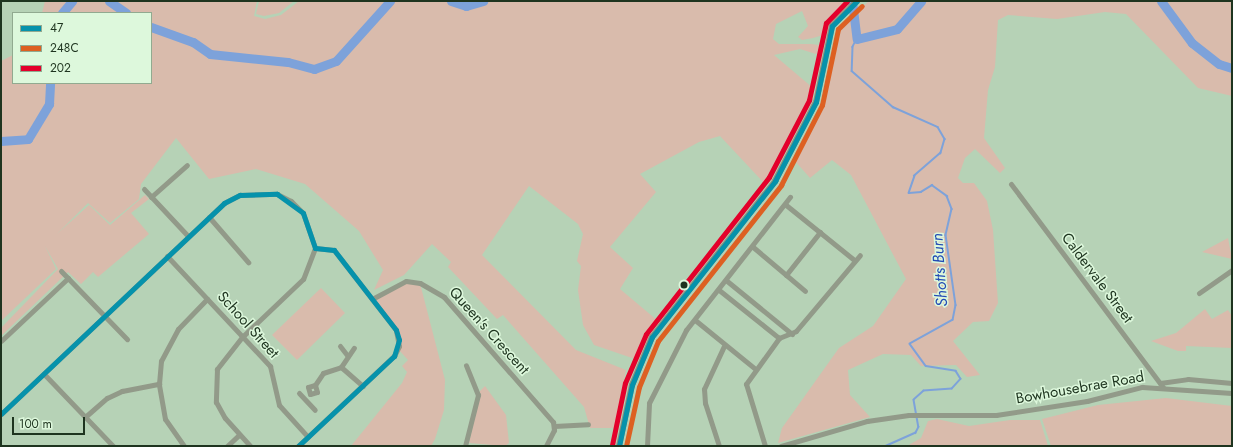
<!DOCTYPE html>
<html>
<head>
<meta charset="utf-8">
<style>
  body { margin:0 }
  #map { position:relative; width:1233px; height:447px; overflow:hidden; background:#b6d2b6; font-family:Jost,sans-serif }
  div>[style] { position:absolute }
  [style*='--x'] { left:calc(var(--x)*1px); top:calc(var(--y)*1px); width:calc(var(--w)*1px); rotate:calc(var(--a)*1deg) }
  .green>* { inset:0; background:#d9bbac }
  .stream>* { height:1.5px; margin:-0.75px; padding:0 0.75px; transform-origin:0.75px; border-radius:0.75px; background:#7da2da }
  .river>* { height:9px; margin:-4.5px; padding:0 4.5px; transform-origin:4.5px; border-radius:4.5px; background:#7da2da }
  .minor>* { height:5px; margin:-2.5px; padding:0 2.5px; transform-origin:2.5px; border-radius:2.5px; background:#929a89 }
  .major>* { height:6px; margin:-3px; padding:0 3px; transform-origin:3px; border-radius:3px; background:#889380 }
  .bus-1>* { height:5px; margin:-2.5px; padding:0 2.5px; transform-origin:2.5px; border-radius:2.5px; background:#0692ab }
  .bus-2>* { height:5px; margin:-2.5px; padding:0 2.5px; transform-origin:2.5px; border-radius:2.5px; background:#dd6022 }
  .bus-3>* { height:5px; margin:-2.5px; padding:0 2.5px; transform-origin:2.5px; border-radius:2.5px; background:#e4002b }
  .dots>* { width:11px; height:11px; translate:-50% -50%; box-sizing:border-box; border:2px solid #ddf8dc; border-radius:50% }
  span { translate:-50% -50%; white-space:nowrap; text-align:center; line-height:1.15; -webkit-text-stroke:3px #ddf8dc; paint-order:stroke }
  .street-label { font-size:15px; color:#1e341f }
  .water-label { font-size:16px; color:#234bb5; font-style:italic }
  .frame { position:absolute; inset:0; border:2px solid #1e341f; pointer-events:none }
  .legend { position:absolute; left:12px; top:12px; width:140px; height:72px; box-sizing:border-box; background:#ddf8dc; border:1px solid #91aa90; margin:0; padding:5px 7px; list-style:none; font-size:12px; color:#1e341f }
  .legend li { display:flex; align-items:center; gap:8px; height:20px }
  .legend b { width:20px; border:1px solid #91aa90 }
  .scale { position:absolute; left:12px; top:417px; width:73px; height:18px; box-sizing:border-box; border:2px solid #1e341f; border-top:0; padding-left:5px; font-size:12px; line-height:14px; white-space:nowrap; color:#1e341f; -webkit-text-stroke:3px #ddf8dc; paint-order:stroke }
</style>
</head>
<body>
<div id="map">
  <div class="green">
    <div style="clip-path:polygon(45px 1px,257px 1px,254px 16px,265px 19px,281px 15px,299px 1px,849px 1px,833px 13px,823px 35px,813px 38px,802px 40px,798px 37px,808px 26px,802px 11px,776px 24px,773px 39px,779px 44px,811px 44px,819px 45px,821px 49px,816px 54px,800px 49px,774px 55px,813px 88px,792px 136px,764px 183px,720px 136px,699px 142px,640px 174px,656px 192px,610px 247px,633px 268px,620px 289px,658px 321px,635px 359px,594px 345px,583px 325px,578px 290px,581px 266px,577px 261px,583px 234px,578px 224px,529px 186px,482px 255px,576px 350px,626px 370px,615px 428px,590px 428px,584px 407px,503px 315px,497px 319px,448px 267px,451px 262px,432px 244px,404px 275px,374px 290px,383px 270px,359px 231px,305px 184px,256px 169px,209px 179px,176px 138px,141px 184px,139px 199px,110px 223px,88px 203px,57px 234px,89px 205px,110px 225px,145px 195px,149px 199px,131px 213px,149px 234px,98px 277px,93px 272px,81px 284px,68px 272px,1px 336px,1px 328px,58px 269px,45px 246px,56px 269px,1px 321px,1px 61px,13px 55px,13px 83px,151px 83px,151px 13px,42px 13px)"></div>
    <div style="clip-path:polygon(259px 1px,294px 1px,279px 13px,264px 16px,256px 14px)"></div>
    <div style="clip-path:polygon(869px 1px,1232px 1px,1232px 96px,1198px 88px,1126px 14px,1105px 12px,1057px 19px,1008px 15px,998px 20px,995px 67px,988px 90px,984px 138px,1005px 168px,1000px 173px,975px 149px,965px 158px,958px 178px,963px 183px,974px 183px,987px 201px,993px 230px,998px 303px,989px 321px,973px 322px,953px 341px,980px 375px,967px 377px,956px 365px,921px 366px,911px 355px,883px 354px,848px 370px,850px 395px,870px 417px,778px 443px,782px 428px,839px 348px,873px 326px,906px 279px,851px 175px,832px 160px,810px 178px,795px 161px,822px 103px,834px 40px,846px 21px)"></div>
    <div style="clip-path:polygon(1228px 238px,1232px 259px,1202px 252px)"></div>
    <div style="clip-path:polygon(406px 282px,420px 284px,422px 291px,445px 380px,444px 410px,435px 439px,431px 446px,351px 446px,402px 383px,407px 372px,402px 366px,408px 360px,399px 350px,400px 340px,374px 299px)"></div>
    <div style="clip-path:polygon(321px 288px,345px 313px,297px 360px,272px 335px)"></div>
    <div style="clip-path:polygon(1205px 309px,1212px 319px,1228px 310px,1232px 316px,1232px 348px,1186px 346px,1186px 351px,1178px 351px,1151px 341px,1176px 333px)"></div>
    <div style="clip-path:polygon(485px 386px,506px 415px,509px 443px,505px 446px,469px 443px,480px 391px)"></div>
    <div style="clip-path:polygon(1166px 398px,1232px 406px,1232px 446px,1051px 446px,1042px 419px,1098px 405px)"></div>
    <div style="clip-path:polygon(937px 419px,969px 426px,1010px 420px,1040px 420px,1048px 446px,907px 446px,921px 438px,928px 421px)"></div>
  </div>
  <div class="stream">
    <div style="--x:857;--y:39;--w:9;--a:117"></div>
    <div style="--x:853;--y:47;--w:24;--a:92"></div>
    <div style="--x:852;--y:71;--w:55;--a:41.3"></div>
    <div style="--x:893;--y:107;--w:49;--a:24"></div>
    <div style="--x:938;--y:127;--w:14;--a:60"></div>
    <div style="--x:945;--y:139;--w:15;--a:106"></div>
    <div style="--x:941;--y:153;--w:35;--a:139"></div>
    <div style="--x:915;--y:176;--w:18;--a:109"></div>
    <div style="--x:909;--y:193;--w:12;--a:-5"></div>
    <div style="--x:921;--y:192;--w:13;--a:-32"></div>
    <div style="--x:932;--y:185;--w:19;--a:36"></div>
    <div style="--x:947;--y:196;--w:14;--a:69"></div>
    <div style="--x:952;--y:209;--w:27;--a:103"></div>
    <div style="--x:946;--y:235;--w:71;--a:81.9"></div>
    <div style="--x:956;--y:305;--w:15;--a:101"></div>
    <div style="--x:953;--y:320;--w:49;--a:150.8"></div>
    <div style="--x:910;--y:344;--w:27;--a:54"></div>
    <div style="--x:926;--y:366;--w:30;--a:9"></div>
    <div style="--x:956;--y:371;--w:9;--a:58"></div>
    <div style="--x:961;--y:379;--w:13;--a:132"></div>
    <div style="--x:952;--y:389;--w:28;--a:176"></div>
    <div style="--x:924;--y:391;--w:13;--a:138"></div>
    <div style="--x:914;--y:400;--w:27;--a:80"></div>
    <div style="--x:919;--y:427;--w:7;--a:117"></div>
    <div style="--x:916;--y:433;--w:32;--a:156"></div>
  </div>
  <div class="river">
    <div style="--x:109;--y:1;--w:21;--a:35"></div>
    <div style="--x:451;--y:1;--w:16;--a:18"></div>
    <div style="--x:466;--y:6;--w:18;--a:-16"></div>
    <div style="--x:852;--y:1;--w:38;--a:83"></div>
    <div style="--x:857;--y:39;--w:41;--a:-14"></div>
    <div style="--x:897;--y:29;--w:37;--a:-49"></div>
    <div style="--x:1161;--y:1;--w:52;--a:53.6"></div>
    <div style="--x:1192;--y:43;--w:34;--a:38"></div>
    <div style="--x:1219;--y:64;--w:14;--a:17"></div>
    <div style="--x:62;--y:13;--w:16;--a:-50"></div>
    <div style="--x:151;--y:27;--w:45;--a:19.7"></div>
    <div style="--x:193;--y:42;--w:21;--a:35"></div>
    <div style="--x:210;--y:54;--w:78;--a:5.9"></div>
    <div style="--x:288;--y:62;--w:27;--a:15"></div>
    <div style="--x:314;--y:69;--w:23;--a:-20"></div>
    <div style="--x:336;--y:61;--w:81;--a:-48"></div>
    <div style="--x:1;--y:141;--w:27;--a:-4"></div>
    <div style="--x:28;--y:139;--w:41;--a:-59"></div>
    <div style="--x:49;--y:104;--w:21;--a:-87"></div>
  </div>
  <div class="minor">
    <div style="--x:1011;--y:184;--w:254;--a:53.2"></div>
    <div style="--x:144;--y:189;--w:64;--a:46.9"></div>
    <div style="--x:151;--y:197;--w:48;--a:-41.6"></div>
    <div style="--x:786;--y:205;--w:86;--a:38.9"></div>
    <div style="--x:209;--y:217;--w:60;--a:49.1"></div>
    <div style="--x:753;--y:247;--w:68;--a:40.2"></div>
    <div style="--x:167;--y:256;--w:151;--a:46.9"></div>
    <div style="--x:270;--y:366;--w:40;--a:77"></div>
    <div style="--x:279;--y:405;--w:43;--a:47.8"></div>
    <div style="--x:61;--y:271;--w:95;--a:45.9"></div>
    <div style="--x:786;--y:275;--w:55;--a:-51.7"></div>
    <div style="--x:727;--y:281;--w:84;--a:39.2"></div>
    <div style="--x:719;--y:290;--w:77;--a:38.7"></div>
    <div style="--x:1199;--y:293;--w:40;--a:-34.9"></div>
    <div style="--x:372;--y:299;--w:38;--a:-28"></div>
    <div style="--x:406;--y:281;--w:14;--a:8"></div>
    <div style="--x:420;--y:283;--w:28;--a:30"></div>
    <div style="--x:444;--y:297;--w:166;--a:48.9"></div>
    <div style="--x:553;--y:422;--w:8;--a:83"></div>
    <div style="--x:554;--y:430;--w:18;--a:117"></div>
    <div style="--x:695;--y:320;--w:76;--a:39.1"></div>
    <div style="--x:1;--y:341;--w:92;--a:-43.2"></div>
    <div style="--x:340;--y:346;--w:11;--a:52"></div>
    <div style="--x:341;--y:367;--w:23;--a:-56"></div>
    <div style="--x:44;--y:374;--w:100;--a:46.2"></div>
    <div style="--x:1160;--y:383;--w:28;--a:-8"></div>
    <div style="--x:1188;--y:379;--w:44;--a:5.2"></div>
    <div style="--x:315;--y:385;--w:7;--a:164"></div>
    <div style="--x:308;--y:387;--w:7;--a:74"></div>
    <div style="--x:310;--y:394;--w:7;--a:-16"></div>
    <div style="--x:317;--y:392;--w:7;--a:-106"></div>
    <div style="--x:315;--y:385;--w:14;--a:-56"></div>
    <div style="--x:323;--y:373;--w:19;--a:-18"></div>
    <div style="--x:341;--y:367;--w:29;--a:41"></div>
    <div style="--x:299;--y:393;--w:23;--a:47"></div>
    <div style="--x:1;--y:414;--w:307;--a:-43.4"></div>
    <div style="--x:224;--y:203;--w:18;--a:-27"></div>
    <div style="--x:240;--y:195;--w:37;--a:-2"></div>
    <div style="--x:277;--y:194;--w:16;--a:27"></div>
    <div style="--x:291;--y:201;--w:17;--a:45"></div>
    <div style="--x:303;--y:213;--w:37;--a:71"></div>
    <div style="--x:315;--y:248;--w:33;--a:111"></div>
    <div style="--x:303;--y:279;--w:84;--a:136.4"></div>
    <div style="--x:242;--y:337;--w:41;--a:128"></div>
    <div style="--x:217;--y:369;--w:33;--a:92"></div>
    <div style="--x:216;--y:402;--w:18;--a:61"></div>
    <div style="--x:225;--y:418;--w:38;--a:48"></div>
    <div style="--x:85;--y:417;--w:29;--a:-41"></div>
    <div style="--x:107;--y:398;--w:17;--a:-25"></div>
    <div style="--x:122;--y:391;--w:38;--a:-11"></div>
    <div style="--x:554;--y:426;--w:34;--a:-3"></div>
    <div style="--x:184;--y:446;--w:33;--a:-125"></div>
    <div style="--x:165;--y:419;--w:36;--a:-100"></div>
    <div style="--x:159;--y:384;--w:23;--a:-85"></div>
    <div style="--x:161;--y:361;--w:36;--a:-62"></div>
    <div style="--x:178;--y:329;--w:42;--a:-46"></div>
    <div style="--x:227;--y:446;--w:16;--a:-43"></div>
    <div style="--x:298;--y:446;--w:132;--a:-43.2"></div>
    <div style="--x:394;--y:356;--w:11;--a:-63"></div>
    <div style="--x:399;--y:346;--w:16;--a:-101"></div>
    <div style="--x:396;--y:330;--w:101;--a:-127.8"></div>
    <div style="--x:334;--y:250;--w:19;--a:-174"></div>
    <div style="--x:465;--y:446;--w:53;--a:-75.7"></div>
    <div style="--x:478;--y:395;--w:32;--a:-112"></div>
    <div style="--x:647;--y:446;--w:43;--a:-87.3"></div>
    <div style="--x:649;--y:403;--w:82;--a:-63.1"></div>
    <div style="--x:686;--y:330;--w:169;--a:-52"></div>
    <div style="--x:719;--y:446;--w:45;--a:-108"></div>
    <div style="--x:705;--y:403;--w:14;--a:-94"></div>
    <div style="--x:704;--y:389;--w:47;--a:-65.1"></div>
    <div style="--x:765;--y:446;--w:65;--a:-107"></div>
    <div style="--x:746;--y:384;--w:57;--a:-54.3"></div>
    <div style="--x:779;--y:338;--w:18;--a:-22"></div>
    <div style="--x:796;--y:331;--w:99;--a:-49.9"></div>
    <div style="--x:781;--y:446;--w:90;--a:-16.2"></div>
    <div style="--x:867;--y:421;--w:42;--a:-8.1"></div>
    <div style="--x:909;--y:415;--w:87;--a:0"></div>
    <div style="--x:996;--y:415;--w:92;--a:-8.7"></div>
    <div style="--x:1087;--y:401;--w:57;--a:-14.3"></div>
    <div style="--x:1142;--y:387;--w:90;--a:3.8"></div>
  </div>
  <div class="major">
    <div style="--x:619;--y:446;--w:62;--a:-78"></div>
    <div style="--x:632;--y:385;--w:52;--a:-67.4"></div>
    <div style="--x:652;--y:337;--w:199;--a:-51.7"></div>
    <div style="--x:775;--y:181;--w:89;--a:-62.6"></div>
    <div style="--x:816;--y:102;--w:78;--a:-78.1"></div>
    <div style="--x:832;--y:26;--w:35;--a:-45"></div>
  </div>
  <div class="bus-1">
    <div style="--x:1;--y:414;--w:307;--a:-43.4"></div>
    <div style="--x:224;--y:203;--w:18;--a:-27"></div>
    <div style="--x:240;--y:195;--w:37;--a:-2"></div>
    <div style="--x:277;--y:194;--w:32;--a:36"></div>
    <div style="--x:303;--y:213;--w:37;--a:71"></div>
    <div style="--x:315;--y:248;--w:19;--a:6"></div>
    <div style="--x:334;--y:250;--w:101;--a:52.2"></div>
    <div style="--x:396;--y:330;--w:10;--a:73"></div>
    <div style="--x:399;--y:340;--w:17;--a:107"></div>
    <div style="--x:394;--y:356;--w:132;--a:136.8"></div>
    <div style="--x:619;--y:446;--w:62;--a:-78"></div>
    <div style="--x:632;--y:385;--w:52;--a:-67.4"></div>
    <div style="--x:652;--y:337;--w:199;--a:-51.7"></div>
    <div style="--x:775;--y:181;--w:89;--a:-62.6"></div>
    <div style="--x:816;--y:102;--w:78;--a:-78.1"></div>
    <div style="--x:832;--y:26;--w:35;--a:-45"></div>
  </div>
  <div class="bus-2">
    <div style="--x:626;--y:446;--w:60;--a:-77.6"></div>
    <div style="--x:639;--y:387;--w:50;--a:-67.6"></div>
    <div style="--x:658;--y:341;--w:199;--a:-51.7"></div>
    <div style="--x:781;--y:185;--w:90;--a:-62.9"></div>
    <div style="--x:822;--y:105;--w:78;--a:-78.1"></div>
    <div style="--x:838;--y:29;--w:33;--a:-44"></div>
  </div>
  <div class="bus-3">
    <div style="--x:612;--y:445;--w:63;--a:-78.2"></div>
    <div style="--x:625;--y:383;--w:53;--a:-66.8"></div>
    <div style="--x:646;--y:334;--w:199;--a:-51.9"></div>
    <div style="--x:769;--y:177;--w:87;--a:-62.5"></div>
    <div style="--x:809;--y:100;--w:79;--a:-77.6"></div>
    <div style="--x:826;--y:23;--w:30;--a:-46"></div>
  </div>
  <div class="dots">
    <div style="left:684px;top:285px;background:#1e341f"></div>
  </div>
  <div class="street-label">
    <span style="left:1097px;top:278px;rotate:53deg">Caldervale Street</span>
    <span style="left:248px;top:325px;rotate:48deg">School Street</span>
    <span style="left:489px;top:331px;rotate:48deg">Queen's Crescent</span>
    <span style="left:1080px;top:388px;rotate:-10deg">Bowhousebrae Road</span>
  </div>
  <div class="water-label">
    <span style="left:940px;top:270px;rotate:-94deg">Shotts Burn</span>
  </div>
  <div class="frame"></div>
  <ul class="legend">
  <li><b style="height:5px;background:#0692ab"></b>47</li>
  <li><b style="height:5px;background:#dd6022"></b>248C</li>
  <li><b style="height:5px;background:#e4002b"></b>202</li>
  </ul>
  <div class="scale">100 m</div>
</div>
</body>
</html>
